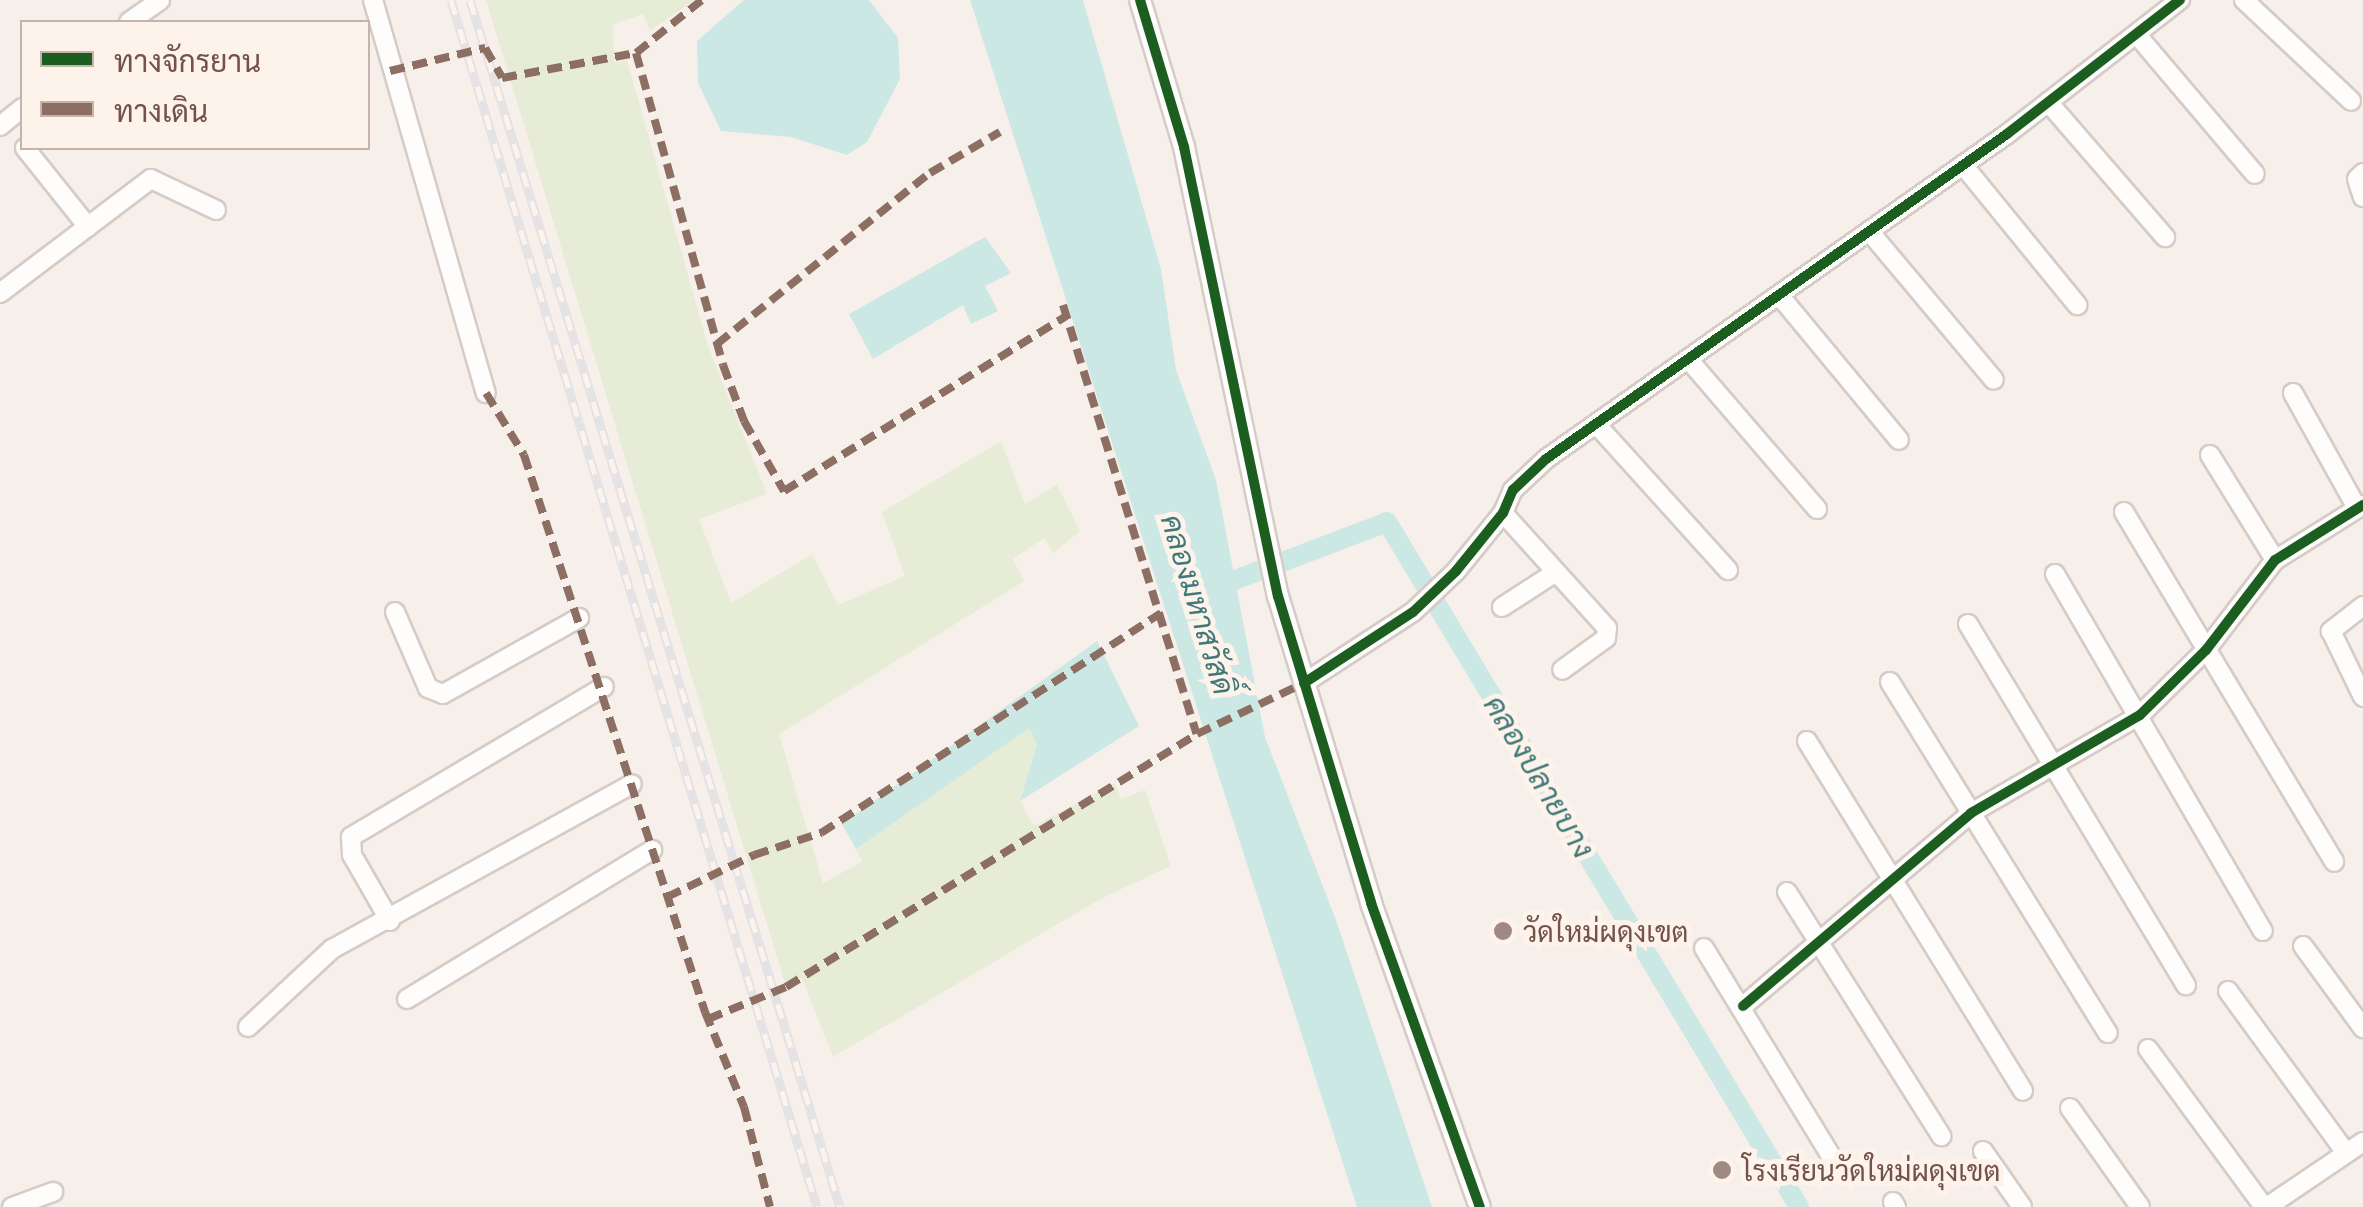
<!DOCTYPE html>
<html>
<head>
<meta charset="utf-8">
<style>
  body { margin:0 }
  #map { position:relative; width:2363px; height:1207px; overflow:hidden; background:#f7f0ea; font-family:Barlow,Sarabun,sans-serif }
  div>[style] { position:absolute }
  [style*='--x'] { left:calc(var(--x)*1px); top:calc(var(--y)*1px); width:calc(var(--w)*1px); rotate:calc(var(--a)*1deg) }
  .green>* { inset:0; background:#e6ecd5 }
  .water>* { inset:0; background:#cce8e5 }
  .canal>* { height:20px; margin:-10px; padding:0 10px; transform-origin:10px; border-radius:10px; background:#cce8e5 }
  .roads { filter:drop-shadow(2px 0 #d5cbc7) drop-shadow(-2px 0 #d5cbc7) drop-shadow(0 2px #d5cbc7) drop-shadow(0 -2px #d5cbc7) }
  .minor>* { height:18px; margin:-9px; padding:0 9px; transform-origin:9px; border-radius:9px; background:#fefdfc }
  .tertiary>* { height:20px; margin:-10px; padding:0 10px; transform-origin:10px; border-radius:10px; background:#fefdfc }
  .rail>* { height:9px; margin-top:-4.5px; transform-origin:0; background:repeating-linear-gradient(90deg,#fef3eb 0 15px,#e3e2e4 0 30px); box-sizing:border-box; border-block:2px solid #e3e2e4 }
  .quiet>* { height:8px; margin-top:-4px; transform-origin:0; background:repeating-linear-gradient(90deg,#8d6e63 0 15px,transparent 0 23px) }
  .cycleway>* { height:10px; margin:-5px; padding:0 5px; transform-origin:5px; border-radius:5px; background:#1b5e20 }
  .dots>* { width:28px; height:28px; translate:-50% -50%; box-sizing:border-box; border:5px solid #fef3eb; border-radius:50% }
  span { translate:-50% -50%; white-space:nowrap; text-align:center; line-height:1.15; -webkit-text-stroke:10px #fef3eb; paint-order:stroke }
  .poi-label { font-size:28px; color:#73524b }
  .left { translate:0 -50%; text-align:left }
  .water-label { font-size:30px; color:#3f7878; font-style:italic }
  .legend { position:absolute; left:20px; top:20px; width:350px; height:130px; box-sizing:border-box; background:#fef3eb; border:2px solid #c6b3ab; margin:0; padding:12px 18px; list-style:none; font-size:30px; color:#73524b }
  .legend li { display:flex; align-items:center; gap:20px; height:50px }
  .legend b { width:50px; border:2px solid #c6b3ab }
</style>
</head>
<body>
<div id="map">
  <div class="green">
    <div style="clip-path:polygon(486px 0,694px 0,650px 31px,643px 14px,613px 24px,613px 41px,615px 63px,627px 60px,708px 346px,767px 494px,699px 519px,731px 603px,812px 554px,838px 605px,905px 576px,882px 512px,1001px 441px,1025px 504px,1057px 485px,1080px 531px,1053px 553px,1044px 538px,1013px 559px,1024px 581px,779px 734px,823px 883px,862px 862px,856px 849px,1029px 727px,1037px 745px,1020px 801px,1034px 826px,1115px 783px,1121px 799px,1145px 790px,1171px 866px,1102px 898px,833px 1057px,802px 978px,786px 987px)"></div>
  </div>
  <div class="water">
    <div style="clip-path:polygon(744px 0,869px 0,898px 38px,900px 79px,867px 142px,847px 155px,791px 137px,721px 131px,698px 83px,697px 41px)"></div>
    <div style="clip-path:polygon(970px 0,1083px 0,1161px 269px,1176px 370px,1216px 480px,1265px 737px,1336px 920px,1432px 1207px,1357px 1207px)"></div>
    <div style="clip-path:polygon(985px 237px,1011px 273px,985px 286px,998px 311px,971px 324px,963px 305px,873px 359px,849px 314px)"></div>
    <div style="clip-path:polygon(1097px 641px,1139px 726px,1020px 801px,1037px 745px,1029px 728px,856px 849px,842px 824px)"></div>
  </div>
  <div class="canal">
    <div style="--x:1211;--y:589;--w:188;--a:-20.8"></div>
    <div style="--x:1387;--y:522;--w:799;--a:58.97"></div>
  </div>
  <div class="roads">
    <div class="minor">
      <div style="--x:373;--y:0;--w:409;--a:74"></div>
      <div style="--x:2244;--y:0;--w:147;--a:43.3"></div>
      <div style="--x:129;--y:22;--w:38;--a:-35"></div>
      <div style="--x:2137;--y:35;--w:182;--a:49.7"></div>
      <div style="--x:2048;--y:102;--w:179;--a:49.1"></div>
      <div style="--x:0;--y:126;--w:28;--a:-39"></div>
      <div style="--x:25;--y:148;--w:101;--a:51.4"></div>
      <div style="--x:1963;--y:165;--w:181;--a:50.8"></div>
      <div style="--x:2363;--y:173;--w:8;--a:135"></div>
      <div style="--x:2357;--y:179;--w:19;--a:72"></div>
      <div style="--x:1869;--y:231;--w:194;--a:50"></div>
      <div style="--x:0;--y:293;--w:189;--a:-37.1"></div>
      <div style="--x:151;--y:179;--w:72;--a:25.5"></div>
      <div style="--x:1779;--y:295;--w:188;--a:50.4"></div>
      <div style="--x:1688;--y:359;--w:198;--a:49.3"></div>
      <div style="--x:2293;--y:393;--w:132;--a:60.9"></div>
      <div style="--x:1596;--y:424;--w:197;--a:47.9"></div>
      <div style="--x:2210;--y:455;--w:123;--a:58.2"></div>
      <div style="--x:2124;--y:512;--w:408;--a:59"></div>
      <div style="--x:1503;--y:513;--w:155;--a:47.9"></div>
      <div style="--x:1607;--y:628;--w:10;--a:96"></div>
      <div style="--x:1606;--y:638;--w:54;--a:144"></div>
      <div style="--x:2055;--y:574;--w:413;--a:59.8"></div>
      <div style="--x:2363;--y:606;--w:41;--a:142"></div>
      <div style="--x:2331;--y:631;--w:73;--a:64.1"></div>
      <div style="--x:1502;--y:607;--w:64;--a:-32.9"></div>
      <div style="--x:395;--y:612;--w:83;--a:66.5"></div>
      <div style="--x:428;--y:688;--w:16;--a:22"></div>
      <div style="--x:443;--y:694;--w:156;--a:-29.2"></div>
      <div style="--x:1968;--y:624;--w:422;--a:58.9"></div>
      <div style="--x:1890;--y:682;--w:413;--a:58.2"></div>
      <div style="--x:1304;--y:683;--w:130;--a:-33.1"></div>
      <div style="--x:1413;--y:612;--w:59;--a:-43.6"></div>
      <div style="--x:1456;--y:571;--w:75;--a:-51"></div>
      <div style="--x:1503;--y:513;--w:25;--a:-67"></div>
      <div style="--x:1513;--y:490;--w:45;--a:-43.2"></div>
      <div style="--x:1546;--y:459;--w:564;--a:-35.18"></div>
      <div style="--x:2007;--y:134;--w:219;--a:-37.8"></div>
      <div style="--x:1807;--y:741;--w:411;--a:58.3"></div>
      <div style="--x:1787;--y:892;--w:289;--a:57.7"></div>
      <div style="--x:390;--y:921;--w:76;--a:-119.9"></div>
      <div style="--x:352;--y:855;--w:18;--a:-93"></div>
      <div style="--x:351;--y:837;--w:294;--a:-30.7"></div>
      <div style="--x:2303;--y:946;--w:102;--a:53.8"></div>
      <div style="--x:1704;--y:948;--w:255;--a:58.6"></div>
      <div style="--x:2228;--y:991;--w:200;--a:53.9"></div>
      <div style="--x:407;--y:999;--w:287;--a:-31.3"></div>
      <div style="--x:1743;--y:1006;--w:299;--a:-40.2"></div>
      <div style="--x:1971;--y:813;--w:195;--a:-30.1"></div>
      <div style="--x:2140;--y:715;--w:93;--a:-44.6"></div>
      <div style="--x:2206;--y:650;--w:113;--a:-52.5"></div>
      <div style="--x:2275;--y:560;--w:104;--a:-32"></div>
      <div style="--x:248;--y:1027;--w:115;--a:-42.9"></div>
      <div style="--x:332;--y:949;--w:342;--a:-28.8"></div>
      <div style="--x:2148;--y:1049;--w:196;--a:53.7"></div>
      <div style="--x:2070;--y:1108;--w:121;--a:54.7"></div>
      <div style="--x:1983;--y:1151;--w:68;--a:55.1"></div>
      <div style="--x:1893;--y:1202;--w:6;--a:59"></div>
      <div style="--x:12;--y:1207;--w:44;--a:-20.1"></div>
      <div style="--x:2267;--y:1207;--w:116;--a:-34.1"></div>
    </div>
    <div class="tertiary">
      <div style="--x:1140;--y:0;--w:153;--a:73.3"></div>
      <div style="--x:1184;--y:147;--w:459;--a:78.2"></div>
      <div style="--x:1278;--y:596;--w:321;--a:73.1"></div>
      <div style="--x:1371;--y:903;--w:323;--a:70.3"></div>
    </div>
  </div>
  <div class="rail">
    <div style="--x:451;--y:0;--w:1261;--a:73.13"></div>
    <div style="--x:470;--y:0;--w:1262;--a:72.96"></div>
  </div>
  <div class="quiet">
    <div style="--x:636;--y:53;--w:85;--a:-38.8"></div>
    <div style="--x:390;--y:71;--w:98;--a:-13.6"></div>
    <div style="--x:485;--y:48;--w:34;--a:60"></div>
    <div style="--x:502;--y:78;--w:136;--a:-10.6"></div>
    <div style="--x:636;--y:53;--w:324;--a:74.4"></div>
    <div style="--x:723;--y:365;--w:60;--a:69.4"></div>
    <div style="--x:744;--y:421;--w:81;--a:60.3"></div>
    <div style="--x:784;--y:491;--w:332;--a:-31.8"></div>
    <div style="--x:1063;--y:305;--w:449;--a:72.7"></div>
    <div style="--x:1197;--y:734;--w:119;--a:-25.5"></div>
    <div style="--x:717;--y:344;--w:273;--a:-38.8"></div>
    <div style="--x:930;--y:173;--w:81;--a:-30.4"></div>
    <div style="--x:486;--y:393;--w:73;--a:58.5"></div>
    <div style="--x:524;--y:455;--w:586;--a:72"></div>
    <div style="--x:705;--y:1012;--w:103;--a:67.7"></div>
    <div style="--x:744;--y:1107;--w:103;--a:75.4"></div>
    <div style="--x:667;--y:897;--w:97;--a:-25.8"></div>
    <div style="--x:754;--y:855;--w:71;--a:-18.2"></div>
    <div style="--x:821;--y:833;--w:405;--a:-32.9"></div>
    <div style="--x:708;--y:1019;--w:84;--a:-22.3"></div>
    <div style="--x:786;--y:987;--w:483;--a:-31.6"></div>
  </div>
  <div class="cycleway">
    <div style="--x:1140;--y:0;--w:153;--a:73.3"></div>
    <div style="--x:1184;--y:147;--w:459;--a:78.2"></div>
    <div style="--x:1278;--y:596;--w:321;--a:73.1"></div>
    <div style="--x:1371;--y:903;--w:323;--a:70.3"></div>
    <div style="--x:1304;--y:683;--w:130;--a:-33.1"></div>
    <div style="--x:1413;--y:612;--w:59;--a:-43.6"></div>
    <div style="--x:1456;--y:571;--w:75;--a:-51"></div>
    <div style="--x:1503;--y:513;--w:25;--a:-67"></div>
    <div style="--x:1513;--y:490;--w:45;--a:-43.2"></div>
    <div style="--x:1546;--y:459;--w:564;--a:-35.18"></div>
    <div style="--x:2007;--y:134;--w:219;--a:-37.8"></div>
    <div style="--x:1743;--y:1006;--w:299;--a:-40.2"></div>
    <div style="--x:1971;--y:813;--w:195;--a:-30.1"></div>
    <div style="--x:2140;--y:715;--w:93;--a:-44.6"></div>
    <div style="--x:2206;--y:650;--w:113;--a:-52.5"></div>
    <div style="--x:2275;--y:560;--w:104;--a:-32"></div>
  </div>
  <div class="dots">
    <div style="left:1503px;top:931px;background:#a18983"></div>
    <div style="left:1722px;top:1170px;background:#a18983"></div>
  </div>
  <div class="poi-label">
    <span class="left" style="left:1523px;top:931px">วัดใหม่ผดุงเขต</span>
    <span class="left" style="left:1742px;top:1170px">โรงเรียนวัดใหม่ผดุงเขต</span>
  </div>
  <div class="water-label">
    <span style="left:1199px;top:604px;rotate:73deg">คลองมหาสวัสดิ์</span>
    <span style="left:1540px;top:776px;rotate:59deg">คลองปลายบาง</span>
  </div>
  <ul class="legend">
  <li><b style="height:12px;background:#1b5e20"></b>ทางจักรยาน</li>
  <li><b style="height:12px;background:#8d6e63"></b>ทางเดิน</li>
  </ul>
</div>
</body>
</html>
